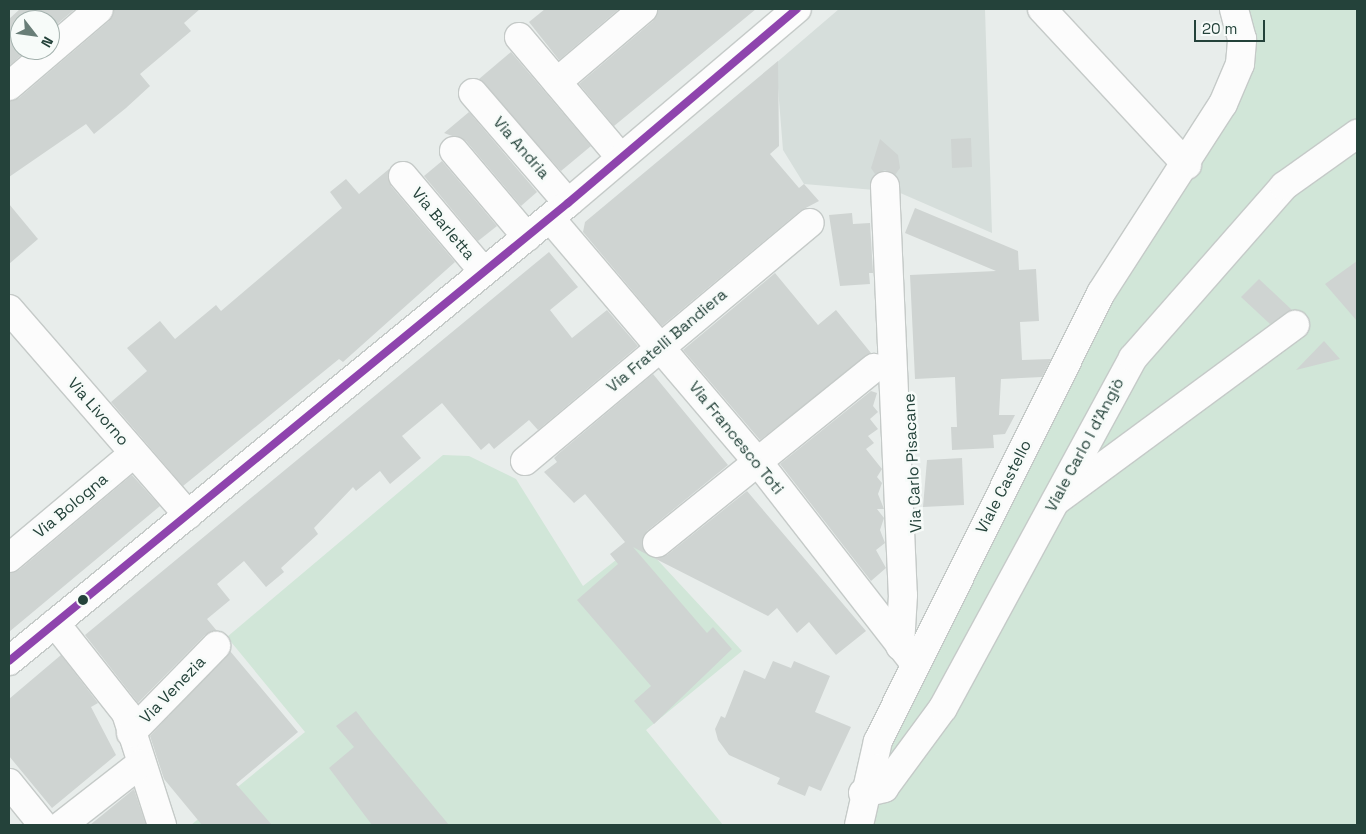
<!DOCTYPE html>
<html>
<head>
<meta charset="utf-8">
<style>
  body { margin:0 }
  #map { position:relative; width:1366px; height:834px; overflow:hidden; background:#e8edeb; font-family:"Space Grotesk",sans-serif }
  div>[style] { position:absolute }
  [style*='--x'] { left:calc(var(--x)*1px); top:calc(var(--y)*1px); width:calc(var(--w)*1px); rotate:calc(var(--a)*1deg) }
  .built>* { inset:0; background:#d6dedb }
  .green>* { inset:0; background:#d1e6d8 }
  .building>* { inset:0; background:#cfd4d2 }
  .roads { filter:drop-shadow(1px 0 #c5cac8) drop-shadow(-1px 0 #c5cac8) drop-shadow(0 1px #c5cac8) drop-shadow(0 -1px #c5cac8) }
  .minor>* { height:28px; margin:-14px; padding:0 14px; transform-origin:14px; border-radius:14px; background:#fcfcfc }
  .bus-1>* { height:8px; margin:-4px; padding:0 4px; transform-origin:4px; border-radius:4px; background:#8e44ad }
  .dots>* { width:14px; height:14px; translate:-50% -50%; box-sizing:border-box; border:2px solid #f7fbf9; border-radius:50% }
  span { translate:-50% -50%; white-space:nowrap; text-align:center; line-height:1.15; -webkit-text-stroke:5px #f7fbf9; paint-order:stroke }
  .street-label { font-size:16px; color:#24423a }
  .frame { position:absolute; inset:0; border:10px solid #24423a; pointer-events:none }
  .north { position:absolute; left:10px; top:10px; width:50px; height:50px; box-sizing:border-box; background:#f7fbf9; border:1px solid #a3b1ad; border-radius:50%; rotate:120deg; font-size:14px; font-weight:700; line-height:20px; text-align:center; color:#24423a }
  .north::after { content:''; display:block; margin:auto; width:18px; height:22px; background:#697e78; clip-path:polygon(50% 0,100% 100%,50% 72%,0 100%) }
  .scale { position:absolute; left:1194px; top:20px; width:71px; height:22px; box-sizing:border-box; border:2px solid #24423a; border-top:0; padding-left:6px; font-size:15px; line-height:18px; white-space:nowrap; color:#24423a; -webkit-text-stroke:4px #f7fbf9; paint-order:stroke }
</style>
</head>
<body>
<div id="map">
  <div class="built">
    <div style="clip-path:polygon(839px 9px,985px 9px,992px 233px,898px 192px,804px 184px,783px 150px,776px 63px)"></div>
  </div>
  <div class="green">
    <div style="clip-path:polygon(1237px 9px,1357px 9px,1357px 825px,870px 825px,881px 753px,1062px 380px,1227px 104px)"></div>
    <div style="clip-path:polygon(443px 455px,469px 456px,516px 479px,583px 586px,640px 541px,742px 651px,646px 730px,723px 825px,191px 825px,305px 732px,227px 637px)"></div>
  </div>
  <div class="building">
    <div style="clip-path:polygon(20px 9px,75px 9px,50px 30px,50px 20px,20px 20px,20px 50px,27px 50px,9px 66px,9px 19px)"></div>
    <div style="clip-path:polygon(114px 9px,200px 9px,184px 23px,191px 31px,140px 74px,150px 86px,126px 108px,94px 134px,86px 124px,9px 177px,9px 101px,19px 98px,109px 21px)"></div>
    <div style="clip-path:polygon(545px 9px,619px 9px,559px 60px,529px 22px)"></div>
    <div style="clip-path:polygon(658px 9px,756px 9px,614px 126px,579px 84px,653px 21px)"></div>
    <div style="clip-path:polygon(511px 52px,591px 146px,561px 171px,479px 79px)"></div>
    <div style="clip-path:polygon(778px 61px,779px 146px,770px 154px,799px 188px,804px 184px,819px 201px,800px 211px,662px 326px,583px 232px,585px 222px)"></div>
    <div style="clip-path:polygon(469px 112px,537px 192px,521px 206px,466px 141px,444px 133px)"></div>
    <div style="clip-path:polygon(971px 138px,972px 167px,952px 168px,951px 139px)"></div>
    <div style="clip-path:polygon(880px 139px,898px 155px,900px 168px,895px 175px,885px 170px,875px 174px,871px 168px)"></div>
    <div style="clip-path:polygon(442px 161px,497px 226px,478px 241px,424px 176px)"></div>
    <div style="clip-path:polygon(389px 169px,391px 186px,455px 262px,343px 362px,339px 359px,183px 486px,111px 402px,147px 371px,127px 348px,160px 321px,175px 339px,216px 305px,221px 311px,342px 208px,330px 192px,346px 179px,359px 194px)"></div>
    <div style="clip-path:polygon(9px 204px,38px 239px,9px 264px)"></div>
    <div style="clip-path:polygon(915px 208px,1018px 251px,1019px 270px,1036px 269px,1039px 321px,1020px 322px,1022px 360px,1051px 359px,1042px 377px,1001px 379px,999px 415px,1015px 415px,1005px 434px,993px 435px,994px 448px,952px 450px,951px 427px,957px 427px,955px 377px,915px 379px,910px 275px,996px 271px,905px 233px)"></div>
    <div style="clip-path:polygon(852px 213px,853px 224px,870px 223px,873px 273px,869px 273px,870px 284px,840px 286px,829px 215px)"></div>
    <div style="clip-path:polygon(549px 252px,578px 287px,550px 310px,572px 338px,607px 310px,638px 346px,538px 430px,529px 420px,494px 449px,489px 443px,481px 450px,442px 403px,402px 436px,421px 458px,390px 484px,380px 471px,356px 491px,353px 487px,314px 528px,318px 534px,281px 568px,284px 572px,266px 587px,244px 561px,217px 584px,230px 600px,207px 619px,217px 631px,205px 635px,138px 703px,85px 635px)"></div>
    <div style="clip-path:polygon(1357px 261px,1357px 321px,1325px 284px)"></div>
    <div style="clip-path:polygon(775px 273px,818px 325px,836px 310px,871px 353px,760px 440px,683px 350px)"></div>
    <div style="clip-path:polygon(1259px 279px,1292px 310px,1270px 324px,1241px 297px)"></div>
    <div style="clip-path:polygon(1324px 341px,1340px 359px,1296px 370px)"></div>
    <div style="clip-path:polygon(653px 374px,728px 465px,647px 531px,642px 545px,646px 554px,633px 547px,707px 633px,713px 627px,732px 649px,654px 724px,634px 701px,651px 686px,577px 600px,618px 564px,610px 554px,625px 542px,585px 494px,574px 503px,544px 472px,557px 462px,554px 458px,558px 454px)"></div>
    <div style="clip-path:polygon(871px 391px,877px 393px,873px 406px,878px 412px,870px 419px,878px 429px,868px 436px,874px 443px,866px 449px,882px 469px,877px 477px,882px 483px,878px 494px,884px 509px,877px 509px,884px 518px,880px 530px,885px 543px,876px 550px,886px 568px,871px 581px,780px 464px)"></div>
    <div style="clip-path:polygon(962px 458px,964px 505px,923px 507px,927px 460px)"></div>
    <div style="clip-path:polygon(132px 475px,160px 506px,9px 632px,9px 573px,19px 570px)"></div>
    <div style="clip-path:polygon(747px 491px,866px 631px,836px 655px,809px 622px,797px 633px,777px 608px,768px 616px,654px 558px,667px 555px)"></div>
    <div style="clip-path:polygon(230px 651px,298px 732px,236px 784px,272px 825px,202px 825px,164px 779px,150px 736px)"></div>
    <div style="clip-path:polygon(61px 655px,98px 703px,91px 707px,116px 755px,52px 808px,9px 756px,9px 699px)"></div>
    <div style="clip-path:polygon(773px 661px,791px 668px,794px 661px,830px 676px,815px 712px,851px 727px,821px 791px,809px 786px,805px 796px,777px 784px,780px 778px,729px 755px,718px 740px,715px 729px,721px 716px,725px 718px,744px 670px,765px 679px)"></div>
    <div style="clip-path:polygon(356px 711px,372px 732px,449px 825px,372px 825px,329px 768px,354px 747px,336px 726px)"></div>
    <div style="clip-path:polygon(134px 789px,146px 825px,90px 825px)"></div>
  </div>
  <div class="roads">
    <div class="minor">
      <div style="--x:1042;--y:9;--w:213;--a:47.1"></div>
      <div style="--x:519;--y:37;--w:157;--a:49.9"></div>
      <div style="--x:557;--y:82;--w:113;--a:-40.3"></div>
      <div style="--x:9;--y:86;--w:118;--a:-40.5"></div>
      <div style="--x:473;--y:93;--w:145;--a:49.2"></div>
      <div style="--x:454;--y:151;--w:113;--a:49.7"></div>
      <div style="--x:403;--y:176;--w:124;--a:49.9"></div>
      <div style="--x:885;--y:186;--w:409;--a:87.5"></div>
      <div style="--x:903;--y:595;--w:51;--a:93.4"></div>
      <div style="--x:550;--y:218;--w:321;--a:49.6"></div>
      <div style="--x:758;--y:462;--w:256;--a:52.1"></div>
      <div style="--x:9;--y:309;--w:273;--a:49"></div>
      <div style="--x:525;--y:461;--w:371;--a:-39.9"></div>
      <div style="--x:1056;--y:501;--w:297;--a:-36.4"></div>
      <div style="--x:657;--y:543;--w:279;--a:-38.9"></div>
      <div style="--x:9;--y:558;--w:163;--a:-40"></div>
      <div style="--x:55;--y:623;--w:115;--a:51.7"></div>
      <div style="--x:126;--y:713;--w:118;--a:72.2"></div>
      <div style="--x:9;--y:661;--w:723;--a:-39.33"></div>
      <div style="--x:568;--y:203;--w:300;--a:-40.3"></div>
      <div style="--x:131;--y:733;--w:122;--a:-45.7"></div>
      <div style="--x:9;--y:783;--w:54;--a:51"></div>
      <div style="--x:863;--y:793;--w:22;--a:-13"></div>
      <div style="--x:884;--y:788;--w:99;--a:-53.6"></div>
      <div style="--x:943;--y:708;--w:398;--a:-61.5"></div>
      <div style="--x:1133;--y:358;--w:229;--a:-48.7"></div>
      <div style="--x:1284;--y:186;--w:90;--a:-35.5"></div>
      <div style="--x:62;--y:825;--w:99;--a:-38"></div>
      <div style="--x:859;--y:825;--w:86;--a:-77.3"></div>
      <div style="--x:878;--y:741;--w:500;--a:-63.54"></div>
      <div style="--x:1101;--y:293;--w:225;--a:-57.2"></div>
      <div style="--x:1223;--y:104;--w:43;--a:-67"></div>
      <div style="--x:1240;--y:64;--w:25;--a:-85"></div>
      <div style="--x:1242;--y:39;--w:31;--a:-105"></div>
    </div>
  </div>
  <div class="bus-1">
    <div style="--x:9;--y:661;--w:723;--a:-39.33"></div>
    <div style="--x:568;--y:203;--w:300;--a:-40.3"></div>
  </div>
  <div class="dots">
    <div style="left:83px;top:600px;background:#24423a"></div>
  </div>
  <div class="street-label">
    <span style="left:521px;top:148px;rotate:49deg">Via Andria</span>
    <span style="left:443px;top:224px;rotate:50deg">Via Barletta</span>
    <span style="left:667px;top:341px;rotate:-40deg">Via Fratelli Bandiera</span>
    <span style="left:98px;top:412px;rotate:49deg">Via Livorno</span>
    <span style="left:736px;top:438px;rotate:51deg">Via Francesco Toti</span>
    <span style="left:1085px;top:445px;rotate:-62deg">Viale Carlo I d'Angiò</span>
    <span style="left:913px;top:463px;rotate:-93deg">Via Carlo Pisacane</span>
    <span style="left:1004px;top:487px;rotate:-63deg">Viale Castello</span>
    <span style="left:71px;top:506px;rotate:-40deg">Via Bologna</span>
    <span style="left:173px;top:690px;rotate:-46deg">Via Venezia</span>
  </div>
  <div class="frame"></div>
  <div class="north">N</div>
  <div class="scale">20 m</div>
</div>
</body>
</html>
